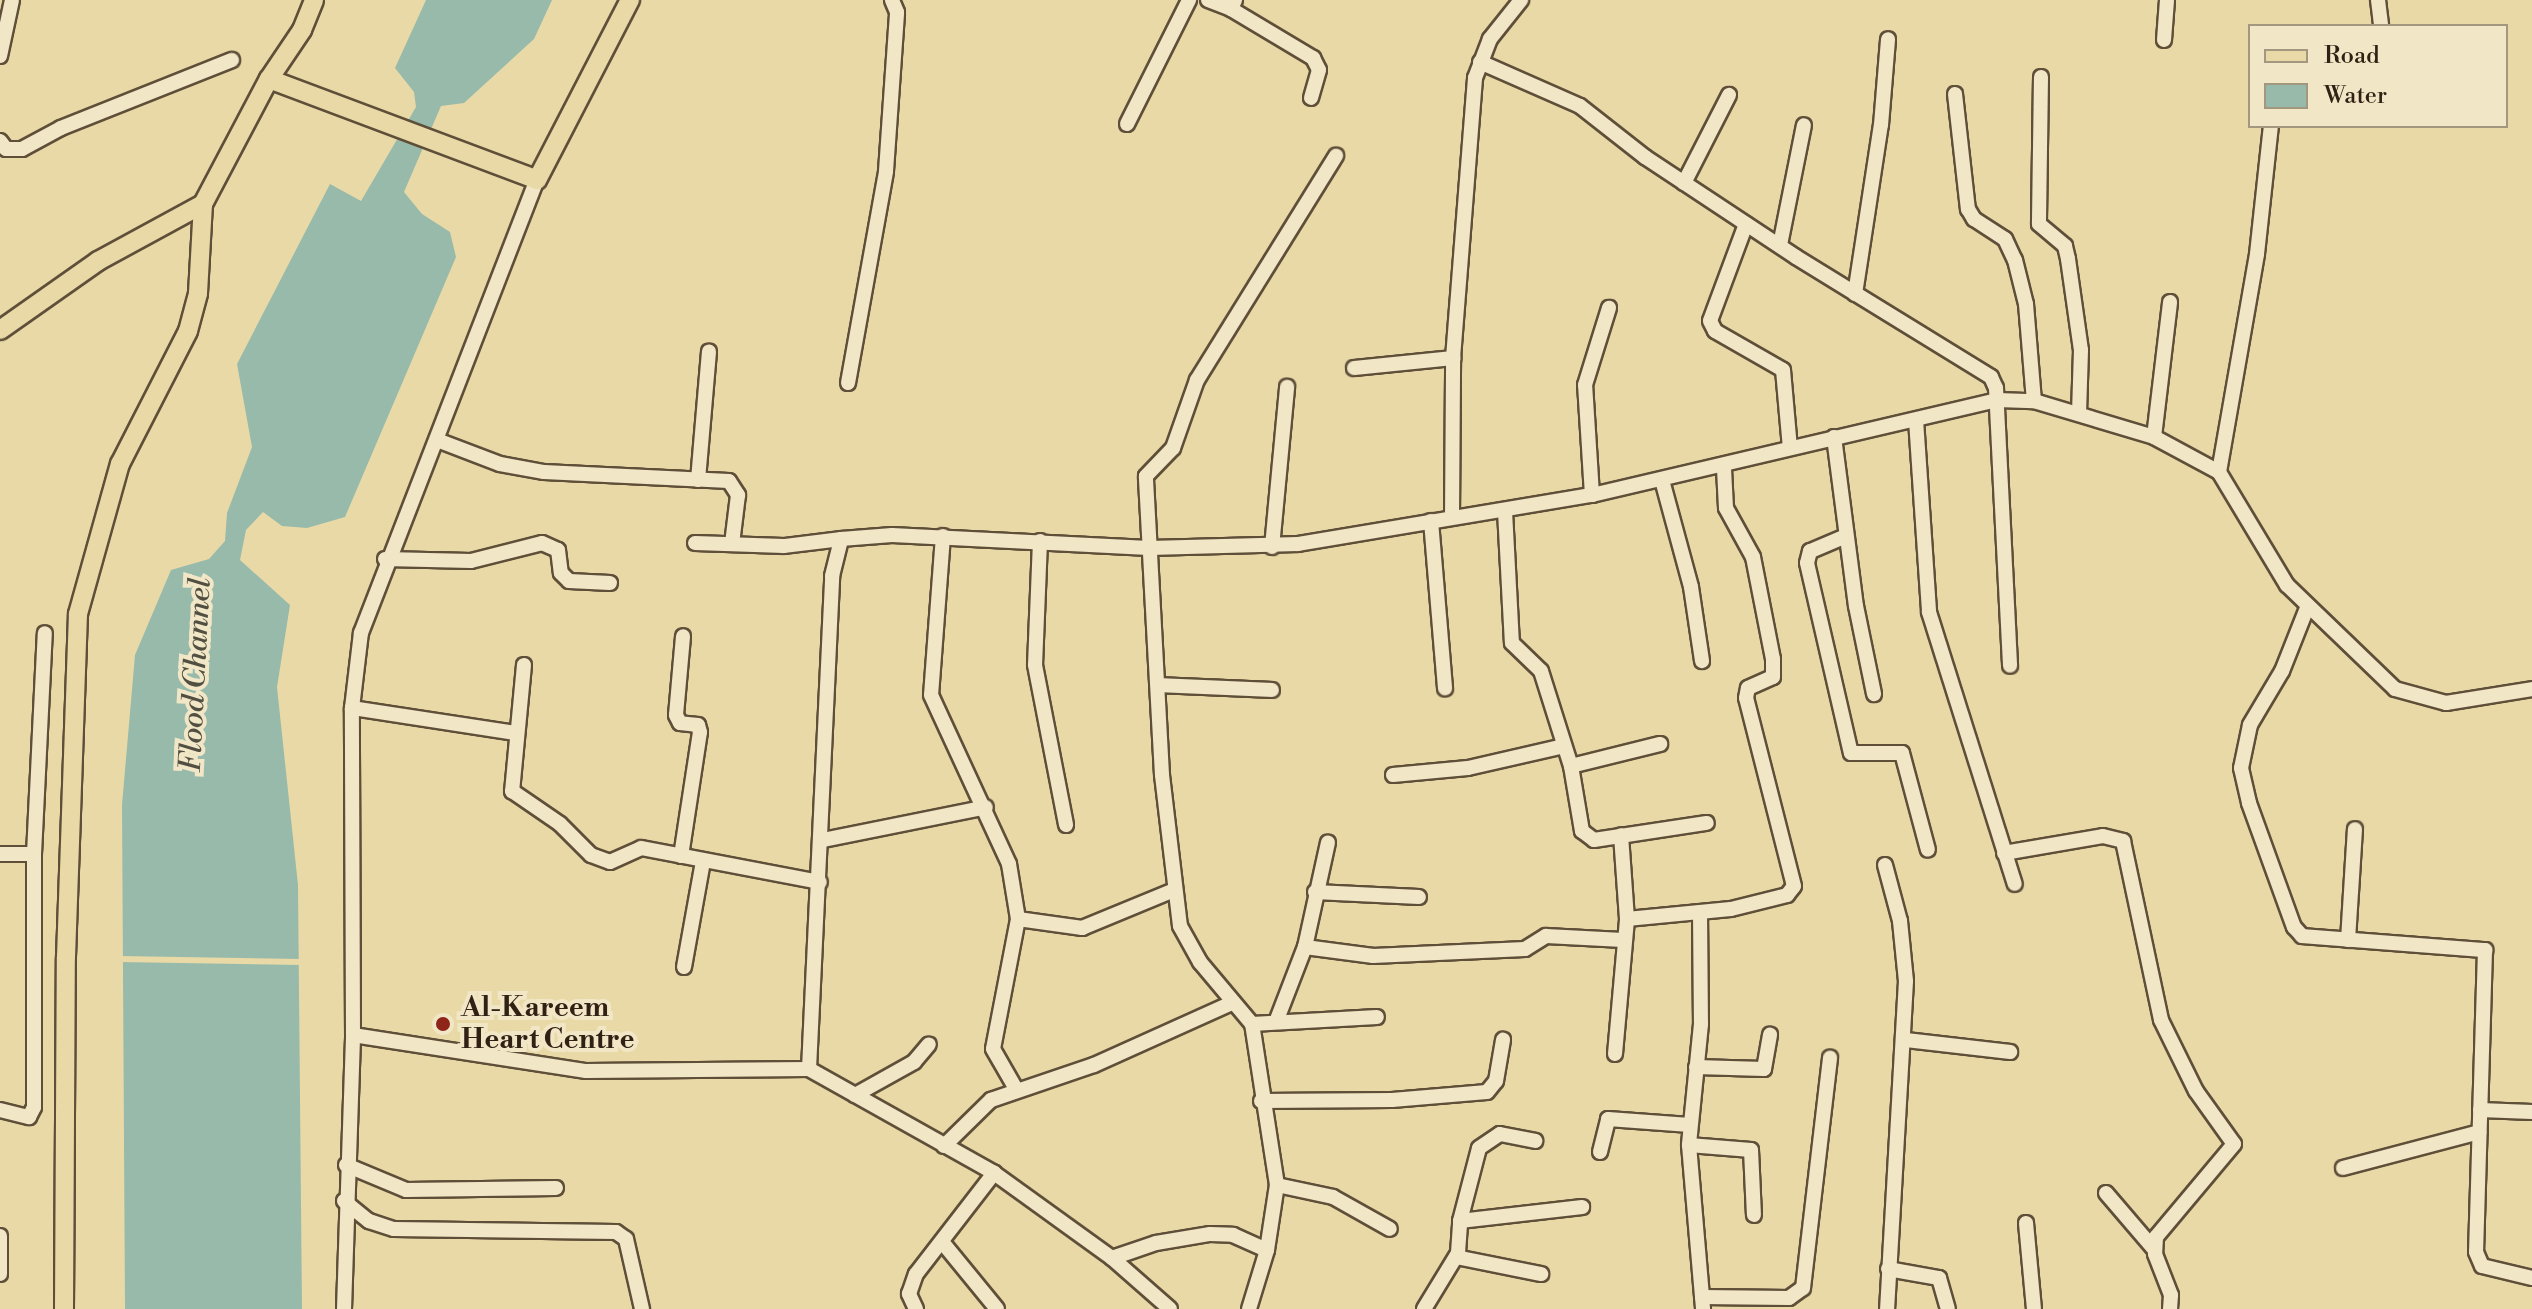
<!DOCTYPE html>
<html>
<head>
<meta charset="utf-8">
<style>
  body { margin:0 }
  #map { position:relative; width:2532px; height:1309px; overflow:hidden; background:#e9d9a7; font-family:"Libre Bodoni",serif }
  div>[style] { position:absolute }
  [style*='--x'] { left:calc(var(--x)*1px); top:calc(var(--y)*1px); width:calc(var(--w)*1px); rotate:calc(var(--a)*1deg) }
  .water>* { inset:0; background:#97baab }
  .pier>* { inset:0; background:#e9d9a7 }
  .roads { filter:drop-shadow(2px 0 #5f4f39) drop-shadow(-2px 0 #5f4f39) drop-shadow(0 2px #5f4f39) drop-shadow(0 -2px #5f4f39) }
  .minor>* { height:14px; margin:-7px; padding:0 7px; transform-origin:7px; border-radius:7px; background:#f1e6c6 }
  .major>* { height:18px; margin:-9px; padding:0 9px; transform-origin:9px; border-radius:9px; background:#e9d9a7 }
  .dots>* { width:22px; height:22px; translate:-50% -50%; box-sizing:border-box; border:4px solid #f1e6c6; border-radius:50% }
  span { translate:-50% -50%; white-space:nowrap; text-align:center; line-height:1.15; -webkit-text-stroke:8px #f1e6c6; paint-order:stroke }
  .poi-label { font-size:28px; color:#312114; font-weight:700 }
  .left { translate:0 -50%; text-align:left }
  .water-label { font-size:30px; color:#504f41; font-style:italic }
  .legend { position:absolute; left:2248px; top:24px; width:260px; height:104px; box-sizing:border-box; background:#f1e6c6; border:2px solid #a4977f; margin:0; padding:10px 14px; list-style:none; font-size:24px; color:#312114 }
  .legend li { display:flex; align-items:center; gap:16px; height:40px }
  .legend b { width:40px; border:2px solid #a4977f }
</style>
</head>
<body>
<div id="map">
  <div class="water">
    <div style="clip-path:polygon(426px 0,552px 0,534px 39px,464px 103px,441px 106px,404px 192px,422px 214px,450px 232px,456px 257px,345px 517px,307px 528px,282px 526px,263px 512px,246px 530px,240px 560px,290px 605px,277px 687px,298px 885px,302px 1309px,125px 1309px,122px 805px,135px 655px,171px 570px,209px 559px,225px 541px,227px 513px,252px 447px,237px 364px,330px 184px,361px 201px,416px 107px,414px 92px,395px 68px)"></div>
  </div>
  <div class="pier">
    <div style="clip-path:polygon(119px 956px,302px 959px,302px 965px,119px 962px)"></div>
  </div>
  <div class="roads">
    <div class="minor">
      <div style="--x:1208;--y:0;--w:25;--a:21"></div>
      <div style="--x:1231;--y:9;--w:10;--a:-66"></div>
      <div style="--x:2378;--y:0;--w:26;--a:83"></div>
      <div style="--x:1231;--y:9;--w:96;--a:30.9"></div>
      <div style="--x:1313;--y:58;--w:13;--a:63"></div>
      <div style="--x:1319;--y:70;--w:29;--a:106"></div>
      <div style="--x:2164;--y:40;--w:40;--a:-85.7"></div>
      <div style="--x:0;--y:56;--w:57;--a:-77.9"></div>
      <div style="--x:1480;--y:62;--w:109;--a:23.7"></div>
      <div style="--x:1580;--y:106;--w:83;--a:38.1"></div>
      <div style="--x:1645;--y:157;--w:181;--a:33.5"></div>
      <div style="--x:1796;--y:257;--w:229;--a:31.6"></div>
      <div style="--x:1991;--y:377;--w:12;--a:66"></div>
      <div style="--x:1996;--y:388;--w:278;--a:87.1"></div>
      <div style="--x:2041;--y:77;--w:147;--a:90.8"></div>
      <div style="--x:2039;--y:224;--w:34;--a:40"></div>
      <div style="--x:2065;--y:246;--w:13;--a:77"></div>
      <div style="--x:2068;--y:259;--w:92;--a:81.9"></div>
      <div style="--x:2081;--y:350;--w:62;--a:91.8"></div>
      <div style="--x:1955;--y:94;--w:116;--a:83.6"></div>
      <div style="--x:1968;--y:209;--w:12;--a:59"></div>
      <div style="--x:1974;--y:219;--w:37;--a:33"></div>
      <div style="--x:2005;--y:239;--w:23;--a:65"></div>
      <div style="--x:2015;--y:260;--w:45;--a:76"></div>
      <div style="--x:2026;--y:304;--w:97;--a:85.3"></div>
      <div style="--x:1127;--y:124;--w:139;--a:-63.4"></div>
      <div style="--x:0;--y:141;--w:10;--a:53"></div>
      <div style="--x:6;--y:149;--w:16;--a:0"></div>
      <div style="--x:22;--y:149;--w:44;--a:-28.3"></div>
      <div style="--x:61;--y:128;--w:184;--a:-21.7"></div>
      <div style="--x:1684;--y:183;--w:99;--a:-62.9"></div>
      <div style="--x:1746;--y:224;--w:103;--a:110.4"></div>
      <div style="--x:1710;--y:321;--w:11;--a:63"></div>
      <div style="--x:1715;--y:331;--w:78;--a:29.8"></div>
      <div style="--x:1783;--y:370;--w:78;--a:84.9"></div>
      <div style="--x:1780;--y:245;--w:122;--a:-78.7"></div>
      <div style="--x:1855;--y:294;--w:171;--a:-81.3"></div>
      <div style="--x:1881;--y:125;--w:86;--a:-85.3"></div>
      <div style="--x:1354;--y:368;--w:100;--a:-5.8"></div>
      <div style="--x:848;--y:383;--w:215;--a:-79.8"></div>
      <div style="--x:886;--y:171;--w:159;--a:-86"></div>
      <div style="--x:897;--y:12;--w:13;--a:-113"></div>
      <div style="--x:1916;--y:420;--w:192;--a:86.1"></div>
      <div style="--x:1929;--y:612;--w:285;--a:72.5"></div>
      <div style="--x:1834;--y:437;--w:170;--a:82.6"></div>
      <div style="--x:1856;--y:606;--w:90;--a:78.4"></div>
      <div style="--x:2154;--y:437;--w:136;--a:-83.2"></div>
      <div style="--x:437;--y:440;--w:67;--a:20.9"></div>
      <div style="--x:500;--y:464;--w:45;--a:10.3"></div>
      <div style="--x:544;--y:472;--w:185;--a:2.8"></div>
      <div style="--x:729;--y:481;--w:17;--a:57"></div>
      <div style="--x:738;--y:495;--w:49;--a:97"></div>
      <div style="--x:2219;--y:472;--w:221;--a:-80.1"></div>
      <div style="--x:2257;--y:254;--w:129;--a:-83.8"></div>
      <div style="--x:698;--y:480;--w:129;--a:-85.1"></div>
      <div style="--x:1662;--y:480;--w:111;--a:74.8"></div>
      <div style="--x:1691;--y:587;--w:75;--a:81.5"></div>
      <div style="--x:1592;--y:495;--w:110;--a:-93.6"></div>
      <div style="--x:1585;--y:385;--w:81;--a:-72.7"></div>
      <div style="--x:1505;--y:511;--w:132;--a:87"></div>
      <div style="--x:1512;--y:643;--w:40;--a:44"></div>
      <div style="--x:1541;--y:671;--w:100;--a:72.5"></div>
      <div style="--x:1571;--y:766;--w:66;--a:80.4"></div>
      <div style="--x:1582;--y:831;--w:15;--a:37"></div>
      <div style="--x:1594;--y:840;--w:114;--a:-8.6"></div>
      <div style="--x:1452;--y:517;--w:159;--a:-89.6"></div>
      <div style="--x:1453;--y:358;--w:281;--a:-85.5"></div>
      <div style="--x:1475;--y:78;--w:42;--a:-69"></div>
      <div style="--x:1490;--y:39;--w:50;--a:-51.5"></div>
      <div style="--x:1431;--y:521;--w:168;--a:85.2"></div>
      <div style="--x:943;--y:536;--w:159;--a:94.3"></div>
      <div style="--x:931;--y:695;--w:186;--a:65.2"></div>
      <div style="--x:1009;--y:864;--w:56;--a:80.7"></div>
      <div style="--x:1018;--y:919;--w:132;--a:100.9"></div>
      <div style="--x:993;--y:1049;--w:46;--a:60.1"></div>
      <div style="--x:1846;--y:536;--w:39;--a:157"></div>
      <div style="--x:1810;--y:551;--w:12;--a:104"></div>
      <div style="--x:1807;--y:563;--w:195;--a:77"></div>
      <div style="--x:1851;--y:753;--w:51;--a:0"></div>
      <div style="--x:1902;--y:753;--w:100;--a:75"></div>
      <div style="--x:1040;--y:541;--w:124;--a:92.3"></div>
      <div style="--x:1035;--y:665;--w:163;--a:79"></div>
      <div style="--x:695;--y:543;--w:89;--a:1.9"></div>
      <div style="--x:784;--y:546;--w:57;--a:-7"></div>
      <div style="--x:1272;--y:547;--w:161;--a:-84.6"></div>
      <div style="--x:385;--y:559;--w:86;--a:1.3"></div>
      <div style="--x:471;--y:561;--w:73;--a:-14.2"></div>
      <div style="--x:542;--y:543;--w:17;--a:24"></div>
      <div style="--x:558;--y:550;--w:23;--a:83"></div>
      <div style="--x:561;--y:573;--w:11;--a:45"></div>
      <div style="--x:569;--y:581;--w:41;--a:2.8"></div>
      <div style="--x:2307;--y:608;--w:68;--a:111.6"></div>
      <div style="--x:2282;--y:671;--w:63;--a:120.7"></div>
      <div style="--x:2250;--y:725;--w:44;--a:101.8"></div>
      <div style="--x:2241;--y:768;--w:36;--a:77"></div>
      <div style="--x:2249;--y:803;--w:132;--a:70.1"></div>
      <div style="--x:2294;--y:927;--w:12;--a:48"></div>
      <div style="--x:2302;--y:936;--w:184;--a:4.4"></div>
      <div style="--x:2485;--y:950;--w:302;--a:91.7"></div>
      <div style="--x:2476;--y:1252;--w:15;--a:67"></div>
      <div style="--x:2482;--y:1266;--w:51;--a:13.5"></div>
      <div style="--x:524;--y:665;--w:127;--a:95.4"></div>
      <div style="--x:512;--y:791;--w:58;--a:34.5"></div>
      <div style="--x:560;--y:824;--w:44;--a:45"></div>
      <div style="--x:591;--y:855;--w:20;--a:20"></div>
      <div style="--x:610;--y:862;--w:34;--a:-24"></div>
      <div style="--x:641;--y:848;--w:182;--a:10.8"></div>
      <div style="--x:1158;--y:685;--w:114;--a:2.5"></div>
      <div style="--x:352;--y:708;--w:165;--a:8.7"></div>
      <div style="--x:1571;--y:766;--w:92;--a:-13.9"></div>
      <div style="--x:1393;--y:775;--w:75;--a:-5.3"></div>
      <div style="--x:1468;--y:768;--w:98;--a:-12.9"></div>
      <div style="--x:823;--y:840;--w:166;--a:-11.4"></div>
      <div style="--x:2004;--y:853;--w:100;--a:-9.7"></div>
      <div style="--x:2103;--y:836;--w:21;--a:14"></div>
      <div style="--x:2123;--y:841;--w:183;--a:78"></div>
      <div style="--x:2161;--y:1020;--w:79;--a:63.8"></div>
      <div style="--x:2196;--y:1091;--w:65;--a:54.4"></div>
      <div style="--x:2234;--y:1144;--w:121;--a:130"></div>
      <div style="--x:2156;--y:1237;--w:17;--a:93"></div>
      <div style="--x:2155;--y:1254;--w:44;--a:68.7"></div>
      <div style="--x:2171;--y:1295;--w:14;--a:94"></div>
      <div style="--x:0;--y:854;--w:34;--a:0"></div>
      <div style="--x:681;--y:856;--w:125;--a:-81.3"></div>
      <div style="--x:700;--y:732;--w:7;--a:-106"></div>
      <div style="--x:698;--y:725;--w:18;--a:-174"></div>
      <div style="--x:680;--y:723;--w:9;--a:-117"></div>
      <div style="--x:676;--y:715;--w:79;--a:-84.9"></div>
      <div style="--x:1885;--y:865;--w:58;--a:75"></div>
      <div style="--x:1900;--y:921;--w:60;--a:84.3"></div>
      <div style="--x:1906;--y:981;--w:329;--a:93.3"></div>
      <div style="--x:1315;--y:892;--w:104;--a:2.8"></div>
      <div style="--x:1700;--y:912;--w:112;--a:89.5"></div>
      <div style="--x:1701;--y:1024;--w:122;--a:95.7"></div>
      <div style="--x:1689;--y:1145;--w:165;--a:85.1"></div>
      <div style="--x:1018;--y:919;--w:65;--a:8"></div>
      <div style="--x:1082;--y:928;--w:100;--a:-22.4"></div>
      <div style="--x:1627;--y:919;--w:104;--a:-5.5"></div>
      <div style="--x:1731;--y:909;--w:58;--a:-14"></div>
      <div style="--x:1787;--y:895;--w:11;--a:-52"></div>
      <div style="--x:1794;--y:886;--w:194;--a:-104.3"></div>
      <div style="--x:1746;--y:698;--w:10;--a:-79"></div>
      <div style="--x:1748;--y:688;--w:27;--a:-24"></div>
      <div style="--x:1773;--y:677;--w:18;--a:-90"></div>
      <div style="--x:1773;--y:659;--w:104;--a:-101.1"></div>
      <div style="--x:1753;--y:557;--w:56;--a:-118.9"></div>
      <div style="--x:1726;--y:508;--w:40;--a:-92.9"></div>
      <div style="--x:2348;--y:940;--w:111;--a:-86.4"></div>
      <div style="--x:1305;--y:947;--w:69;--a:7.5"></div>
      <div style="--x:1373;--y:956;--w:152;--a:-2.6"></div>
      <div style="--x:1525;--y:949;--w:25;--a:-32"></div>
      <div style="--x:1546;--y:936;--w:77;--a:3"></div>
      <div style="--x:684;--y:967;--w:108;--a:-79.8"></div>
      <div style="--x:1276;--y:1022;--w:80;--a:-68.9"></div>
      <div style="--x:1305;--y:947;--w:107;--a:-77.6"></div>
      <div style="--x:1252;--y:1024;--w:125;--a:-3.2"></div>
      <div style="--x:353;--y:1035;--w:236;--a:8.8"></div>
      <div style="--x:586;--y:1071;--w:223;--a:-0.5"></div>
      <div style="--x:809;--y:1069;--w:212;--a:29.3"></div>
      <div style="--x:994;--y:1173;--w:145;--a:35.8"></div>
      <div style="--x:1112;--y:1258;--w:77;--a:41.3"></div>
      <div style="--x:1906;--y:1040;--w:105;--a:6.6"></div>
      <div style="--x:1615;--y:1054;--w:136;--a:-84.9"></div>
      <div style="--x:1627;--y:919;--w:84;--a:-94.1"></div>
      <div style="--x:1696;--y:1067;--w:68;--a:1.7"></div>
      <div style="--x:1764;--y:1069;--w:35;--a:-80"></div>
      <div style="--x:809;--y:1069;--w:494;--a:-87.3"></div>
      <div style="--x:832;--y:576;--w:38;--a:-76"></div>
      <div style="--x:841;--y:539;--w:51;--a:-4.5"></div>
      <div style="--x:892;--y:535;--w:257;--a:2.9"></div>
      <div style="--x:1149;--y:548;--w:149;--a:-1.5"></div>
      <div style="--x:1298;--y:544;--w:298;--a:-9.5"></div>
      <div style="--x:1592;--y:495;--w:416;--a:-13.2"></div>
      <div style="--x:1997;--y:400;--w:37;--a:2"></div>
      <div style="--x:2034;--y:401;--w:125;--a:16.7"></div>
      <div style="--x:2154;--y:437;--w:74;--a:28.3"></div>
      <div style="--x:2219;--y:472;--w:132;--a:59"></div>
      <div style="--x:2287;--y:585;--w:150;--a:43.9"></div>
      <div style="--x:2395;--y:689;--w:53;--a:15.4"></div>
      <div style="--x:2446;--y:703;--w:87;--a:-9.2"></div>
      <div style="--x:855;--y:1095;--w:68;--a:-29.2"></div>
      <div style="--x:914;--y:1062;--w:23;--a:-50"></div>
      <div style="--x:1261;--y:1101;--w:131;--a:-0.4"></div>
      <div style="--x:1392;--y:1100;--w:95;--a:-4.8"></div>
      <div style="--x:1487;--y:1092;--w:14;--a:-51"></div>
      <div style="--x:1496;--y:1081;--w:42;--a:-80.3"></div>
      <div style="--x:0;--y:1110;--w:30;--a:14"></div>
      <div style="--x:29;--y:1117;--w:11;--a:-63"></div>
      <div style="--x:34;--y:1107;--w:253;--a:-90"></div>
      <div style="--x:34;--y:854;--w:221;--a:-87.2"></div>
      <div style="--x:2480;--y:1110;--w:52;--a:2.2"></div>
      <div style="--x:1689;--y:1145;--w:62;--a:4.6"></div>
      <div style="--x:1751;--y:1150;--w:65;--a:87.4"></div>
      <div style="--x:944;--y:1146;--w:66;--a:-44.4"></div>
      <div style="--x:991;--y:1100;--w:109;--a:-18.8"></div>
      <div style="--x:1094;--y:1065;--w:151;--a:-24.2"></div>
      <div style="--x:1600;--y:1152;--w:34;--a:-76"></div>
      <div style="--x:1608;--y:1119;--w:82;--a:4.2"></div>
      <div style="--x:346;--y:1165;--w:65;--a:22.6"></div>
      <div style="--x:406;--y:1190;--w:150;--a:-0.8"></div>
      <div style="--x:2343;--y:1168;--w:141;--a:-14.8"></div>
      <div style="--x:1277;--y:1185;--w:57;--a:12.1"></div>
      <div style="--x:1333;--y:1197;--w:65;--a:29.3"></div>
      <div style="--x:2106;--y:1193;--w:74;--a:49.4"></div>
      <div style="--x:344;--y:1201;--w:32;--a:39"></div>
      <div style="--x:369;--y:1221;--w:26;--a:18"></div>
      <div style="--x:394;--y:1229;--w:222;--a:0.8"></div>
      <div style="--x:616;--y:1232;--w:12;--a:35"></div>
      <div style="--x:626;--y:1239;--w:72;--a:77.1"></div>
      <div style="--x:1460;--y:1221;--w:123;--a:-6.5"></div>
      <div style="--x:2026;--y:1223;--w:86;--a:84.7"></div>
      <div style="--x:0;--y:1236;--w:38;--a:90"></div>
      <div style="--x:943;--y:1243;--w:85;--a:50.7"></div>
      <div style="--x:1456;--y:1257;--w:87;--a:11.3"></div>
      <div style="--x:1112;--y:1258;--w:46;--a:-18.8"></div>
      <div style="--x:1156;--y:1243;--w:55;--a:-9.5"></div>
      <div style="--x:1210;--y:1234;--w:23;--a:2"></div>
      <div style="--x:1233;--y:1235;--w:37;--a:24"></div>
      <div style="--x:1888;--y:1269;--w:52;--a:10"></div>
      <div style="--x:1939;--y:1278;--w:32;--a:74"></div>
      <div style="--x:1702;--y:1297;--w:87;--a:0.7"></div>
      <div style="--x:1789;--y:1298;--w:17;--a:-36"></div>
      <div style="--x:1803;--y:1288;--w:232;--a:-83.3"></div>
      <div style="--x:344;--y:1309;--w:274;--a:-88.1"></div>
      <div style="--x:353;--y:1035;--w:327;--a:-90.2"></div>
      <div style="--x:352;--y:708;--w:76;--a:-83.2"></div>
      <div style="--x:361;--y:633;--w:486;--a:-68.8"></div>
      <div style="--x:916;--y:1309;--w:17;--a:-115"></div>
      <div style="--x:909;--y:1294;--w:21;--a:-71"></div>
      <div style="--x:916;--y:1274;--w:128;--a:-52.3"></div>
      <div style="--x:1249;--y:1309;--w:62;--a:-73"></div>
      <div style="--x:1267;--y:1250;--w:66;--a:-81.3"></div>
      <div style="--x:1277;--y:1185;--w:163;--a:-98.8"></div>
      <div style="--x:1252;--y:1024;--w:81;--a:-130"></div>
      <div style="--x:1200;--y:962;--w:41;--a:-119.1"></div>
      <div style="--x:1180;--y:926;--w:152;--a:-96.8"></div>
      <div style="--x:1162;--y:775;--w:299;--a:-93.1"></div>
      <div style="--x:1146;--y:476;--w:39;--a:-46"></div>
      <div style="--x:1173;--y:448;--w:72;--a:-70.6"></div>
      <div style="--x:1197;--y:380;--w:264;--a:-58.2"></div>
      <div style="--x:1424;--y:1309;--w:66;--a:-58.7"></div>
      <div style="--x:1458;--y:1253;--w:32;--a:-86"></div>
      <div style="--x:1460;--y:1221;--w:75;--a:-75.4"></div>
      <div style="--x:1479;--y:1148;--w:25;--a:-34"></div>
      <div style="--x:1500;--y:1134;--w:36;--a:11"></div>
    </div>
    <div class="major">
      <div style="--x:269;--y:79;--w:286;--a:20.6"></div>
      <div style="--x:537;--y:180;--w:203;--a:-62.7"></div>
      <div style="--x:0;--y:330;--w:120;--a:-35.1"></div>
      <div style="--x:98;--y:261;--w:119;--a:-28.5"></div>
      <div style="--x:203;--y:204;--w:141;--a:-62.2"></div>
      <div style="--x:269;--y:79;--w:59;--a:-56"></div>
      <div style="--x:302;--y:30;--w:32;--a:-68"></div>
      <div style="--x:64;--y:1309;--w:352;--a:-89.7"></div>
      <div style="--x:66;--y:957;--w:343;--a:-88"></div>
      <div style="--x:78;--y:614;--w:156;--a:-74.4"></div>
      <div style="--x:120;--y:464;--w:149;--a:-62.9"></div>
      <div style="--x:188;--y:331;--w:39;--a:-75"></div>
      <div style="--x:198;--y:293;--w:89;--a:-86.8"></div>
    </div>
  </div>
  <div class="dots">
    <div style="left:443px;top:1024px;background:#8f2418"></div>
  </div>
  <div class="poi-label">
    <span class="left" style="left:461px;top:1024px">Al-Kareem<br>Heart Centre</span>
  </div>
  <div class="water-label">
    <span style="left:196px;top:675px;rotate:-87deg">Flood Channel</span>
  </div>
  <ul class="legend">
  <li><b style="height:10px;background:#e9d9a7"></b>Road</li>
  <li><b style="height:22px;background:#97baab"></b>Water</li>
  </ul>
</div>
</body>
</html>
